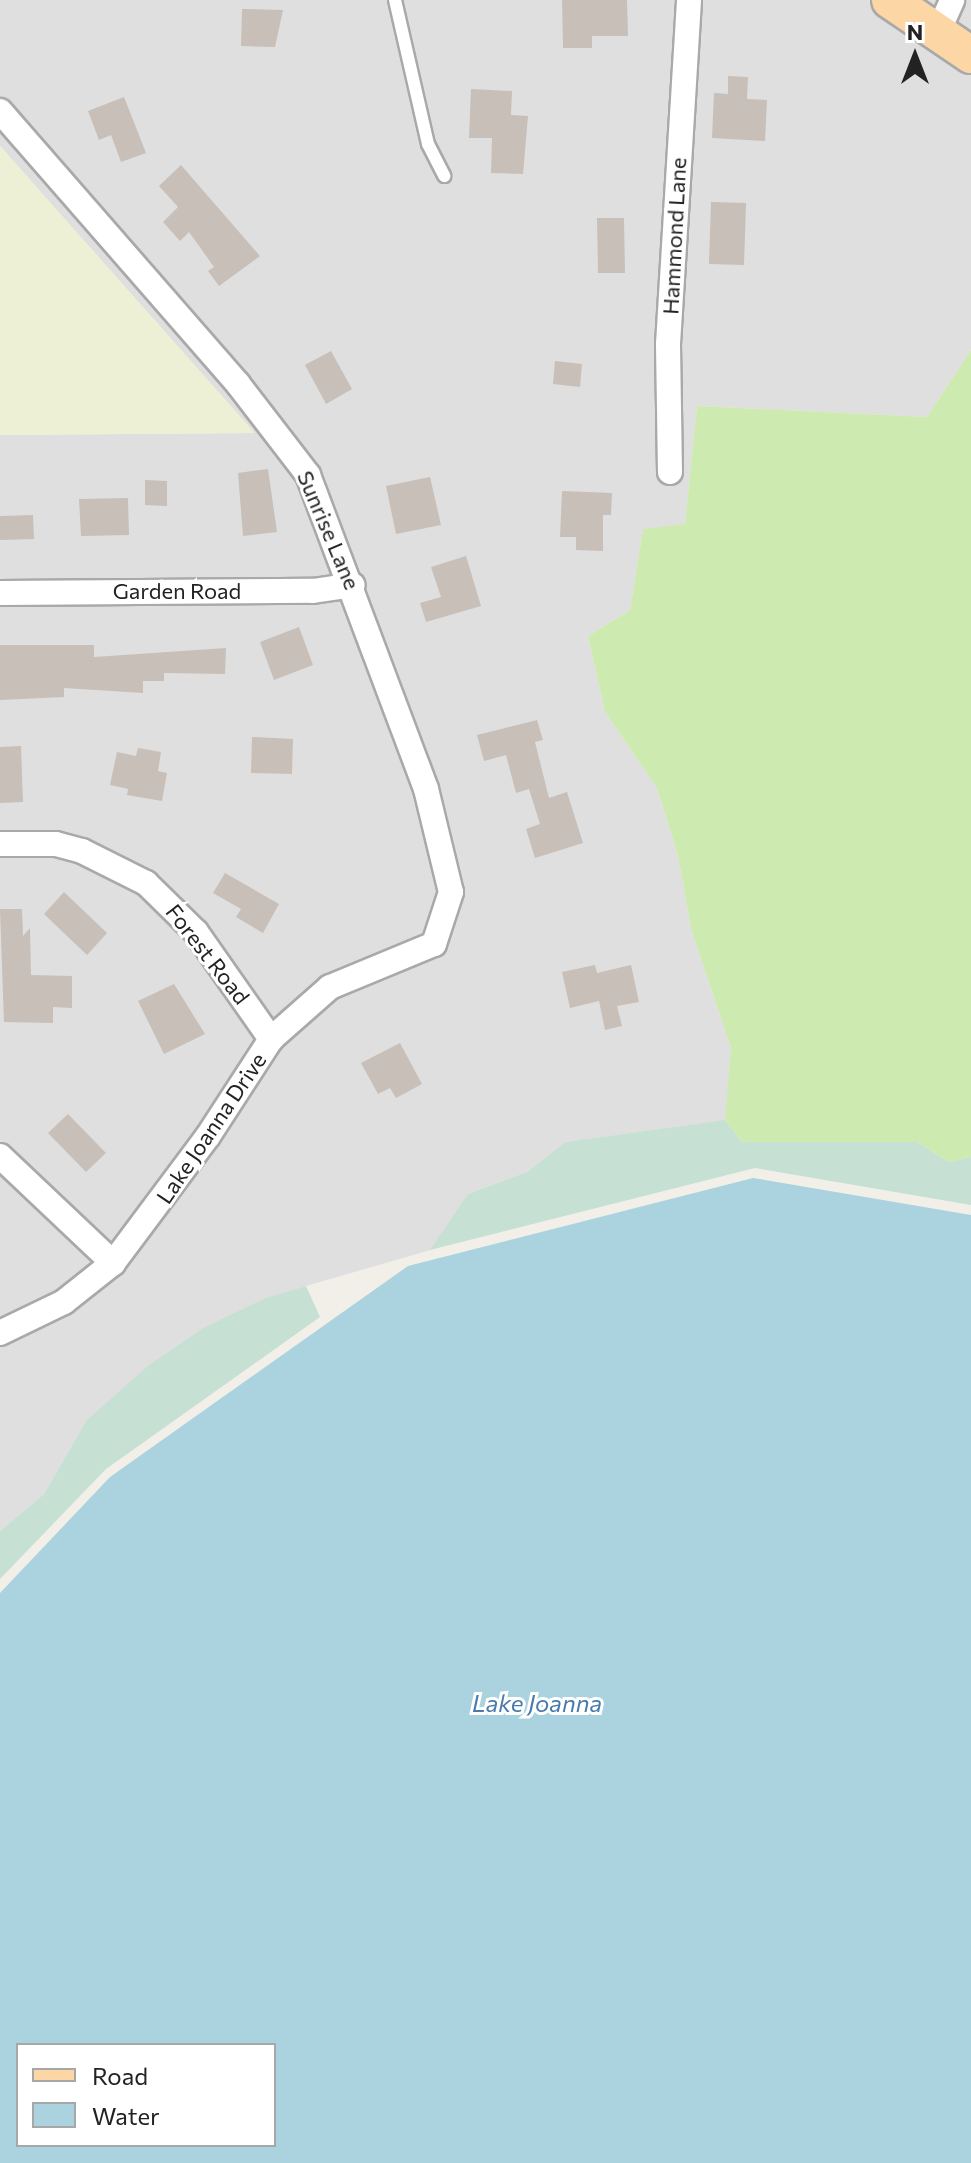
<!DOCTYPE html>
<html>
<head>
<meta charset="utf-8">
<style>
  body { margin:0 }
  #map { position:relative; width:971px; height:2163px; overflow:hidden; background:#f2efe9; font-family:Commissioner,sans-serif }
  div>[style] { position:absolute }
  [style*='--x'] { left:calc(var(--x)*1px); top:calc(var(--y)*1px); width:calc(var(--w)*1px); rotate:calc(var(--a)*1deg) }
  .residential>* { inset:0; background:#e0dfdf }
  .farmland>* { inset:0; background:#eef0d5 }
  .grass>* { inset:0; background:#cdebb0 }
  .wetland>* { inset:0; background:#c6e0d4 }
  .water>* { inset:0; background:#aad3df }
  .building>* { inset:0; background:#c7bfb8 }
  .roads { filter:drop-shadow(2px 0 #a9a9a9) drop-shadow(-2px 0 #a9a9a9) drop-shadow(0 2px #a9a9a9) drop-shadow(0 -2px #a9a9a9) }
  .lane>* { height:12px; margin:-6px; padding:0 6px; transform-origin:6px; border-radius:6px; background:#fff }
  .street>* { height:24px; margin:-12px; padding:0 12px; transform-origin:12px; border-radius:12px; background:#fff }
  .primary>* { height:36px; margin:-18px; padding:0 18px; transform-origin:18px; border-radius:18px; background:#fcd6a4 }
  span { translate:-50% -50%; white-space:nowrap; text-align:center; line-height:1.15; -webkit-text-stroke:6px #fff; paint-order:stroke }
  .street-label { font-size:22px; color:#222 }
  .water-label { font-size:24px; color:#4a7aab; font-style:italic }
  .legend { position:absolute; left:16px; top:2043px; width:260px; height:104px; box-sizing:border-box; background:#fff; border:2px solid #a7a7a7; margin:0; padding:10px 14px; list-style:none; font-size:24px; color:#222 }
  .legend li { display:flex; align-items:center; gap:16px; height:40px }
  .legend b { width:40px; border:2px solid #a7a7a7 }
  .north { position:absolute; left:875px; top:16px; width:80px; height:80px; -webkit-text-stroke:6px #fff; paint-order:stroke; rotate:0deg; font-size:22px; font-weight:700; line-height:32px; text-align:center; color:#222 }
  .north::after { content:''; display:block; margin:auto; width:28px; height:36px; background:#222; clip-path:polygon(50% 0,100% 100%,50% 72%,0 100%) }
</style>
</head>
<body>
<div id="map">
  <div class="residential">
    <div style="clip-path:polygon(0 0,870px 0,971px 69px,971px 350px,927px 417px,697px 406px,685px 525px,643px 529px,630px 610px,588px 636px,605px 712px,657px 788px,678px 856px,691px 929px,731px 1048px,727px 1120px,565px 1142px,527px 1172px,468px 1194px,434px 1249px,268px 1297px,86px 1421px,44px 1494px,0 1531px,0 435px,254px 433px,0 146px)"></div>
    <div style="clip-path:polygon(911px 0,971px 0,971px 41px)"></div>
  </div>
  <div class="farmland">
    <div style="clip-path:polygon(0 146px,255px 433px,0 435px)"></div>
  </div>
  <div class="grass">
    <div style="clip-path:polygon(971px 350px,971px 1157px,949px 1162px,917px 1142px,742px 1142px,725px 1120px,731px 1048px,691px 929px,678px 856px,657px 788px,605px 712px,588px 636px,630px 610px,643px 529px,685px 524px,697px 406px,927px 417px)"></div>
  </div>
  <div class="wetland">
    <div style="clip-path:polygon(725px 1120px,742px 1142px,917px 1142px,949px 1162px,971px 1157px,971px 1205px,755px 1168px,430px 1250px,468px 1194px,527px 1172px,565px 1142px)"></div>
    <div style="clip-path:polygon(306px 1286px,320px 1317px,106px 1469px,0 1579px,0 1531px,44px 1494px,86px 1421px,149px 1365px,205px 1327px,268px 1297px)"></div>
  </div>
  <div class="water">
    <div style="clip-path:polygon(evenodd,753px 1178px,971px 1215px,971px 2163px,0 2163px,0 1593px,110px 1477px,408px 1266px,753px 1178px,18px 2045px,274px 2045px,274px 2145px,18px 2145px,18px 2045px)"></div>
  </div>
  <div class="building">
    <div style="clip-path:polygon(562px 0,627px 0,628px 36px,592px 36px,592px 48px,563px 48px)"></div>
    <div style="clip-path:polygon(242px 9px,283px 10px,275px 47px,241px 46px)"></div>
    <div style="clip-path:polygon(728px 76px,748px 77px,747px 99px,767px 100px,765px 141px,712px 138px,714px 93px,728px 94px)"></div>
    <div style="clip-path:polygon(471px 89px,512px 91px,511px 115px,528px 116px,523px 174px,491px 173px,492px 138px,469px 138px)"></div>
    <div style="clip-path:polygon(124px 97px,146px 153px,121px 162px,111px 135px,99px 140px,88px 111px)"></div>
    <div style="clip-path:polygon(181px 165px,260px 256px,219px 286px,208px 271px,214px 267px,189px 232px,180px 241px,163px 222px,178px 207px,159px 186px)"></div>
    <div style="clip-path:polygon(711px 202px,746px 203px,744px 265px,709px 264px)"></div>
    <div style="clip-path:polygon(597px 218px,624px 218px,625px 273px,598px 273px)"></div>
    <div style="clip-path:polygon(331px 351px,352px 389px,326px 404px,305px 365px)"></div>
    <div style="clip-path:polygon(555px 361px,582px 364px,580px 387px,553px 384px)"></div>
    <div style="clip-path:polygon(268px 469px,277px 532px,243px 536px,238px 473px)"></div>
    <div style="clip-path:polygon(430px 477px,441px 525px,396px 534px,386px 486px)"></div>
    <div style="clip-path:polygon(145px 480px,167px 481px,167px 506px,145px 505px)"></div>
    <div style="clip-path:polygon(562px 491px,612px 493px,611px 515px,603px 515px,603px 551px,576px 550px,576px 537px,560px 537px)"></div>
    <div style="clip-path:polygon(128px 498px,129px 535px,81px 536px,79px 499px)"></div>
    <div style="clip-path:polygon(33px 515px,34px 539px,0 540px,0 516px)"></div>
    <div style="clip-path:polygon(466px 556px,481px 606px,426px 622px,420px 603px,441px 597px,431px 567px)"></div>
    <div style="clip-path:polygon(299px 627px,313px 665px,274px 680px,260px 642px)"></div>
    <div style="clip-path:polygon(0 645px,94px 645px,94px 657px,226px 648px,225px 674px,164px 673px,164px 681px,143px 681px,143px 693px,64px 688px,64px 697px,0 700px)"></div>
    <div style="clip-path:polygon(537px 720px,543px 740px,535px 742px,549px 798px,567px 792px,583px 843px,535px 858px,526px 829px,540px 824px,529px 789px,516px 793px,506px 755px,484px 761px,477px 735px)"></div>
    <div style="clip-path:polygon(252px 737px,293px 739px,292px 774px,251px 773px)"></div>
    <div style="clip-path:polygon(21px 746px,23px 802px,0 803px,0 747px)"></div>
    <div style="clip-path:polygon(138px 748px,161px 752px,158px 771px,167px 773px,162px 801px,127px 795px,128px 789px,110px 785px,117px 752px,136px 756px)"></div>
    <div style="clip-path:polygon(225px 873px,279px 904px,263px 933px,236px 917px,241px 909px,213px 893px)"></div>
    <div style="clip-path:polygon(64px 892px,107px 933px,87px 955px,44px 914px)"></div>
    <div style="clip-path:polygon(0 909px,22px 909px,23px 936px,30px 928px,31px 975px,72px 976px,72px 1008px,53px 1007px,53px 1023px,4px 1022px)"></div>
    <div style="clip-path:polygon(595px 965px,597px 973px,631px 965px,639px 1002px,617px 1006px,622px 1026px,605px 1030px,599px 1001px,570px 1008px,562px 972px)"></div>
    <div style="clip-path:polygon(174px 984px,205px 1034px,164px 1054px,138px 1001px)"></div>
    <div style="clip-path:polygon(400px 1043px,422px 1084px,396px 1098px,390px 1088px,378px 1094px,361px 1063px)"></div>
    <div style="clip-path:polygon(68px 1114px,106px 1153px,86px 1172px,48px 1133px)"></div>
  </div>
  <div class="roads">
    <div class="lane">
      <div style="--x:395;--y:0;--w:148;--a:77.1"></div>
      <div style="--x:428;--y:144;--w:36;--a:63"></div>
    </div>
    <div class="street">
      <div style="--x:938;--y:32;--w:35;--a:-66"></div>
      <div style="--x:0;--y:111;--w:362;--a:48.9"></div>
      <div style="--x:238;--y:384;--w:115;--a:52.4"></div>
      <div style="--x:308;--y:475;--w:335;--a:69.4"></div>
      <div style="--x:426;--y:789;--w:106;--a:76.4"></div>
      <div style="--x:451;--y:892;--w:55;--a:108.1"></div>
      <div style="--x:434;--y:944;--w:113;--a:157.5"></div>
      <div style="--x:330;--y:987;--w:79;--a:138.6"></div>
      <div style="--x:271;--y:1039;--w:116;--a:123"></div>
      <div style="--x:208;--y:1136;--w:159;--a:126.8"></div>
      <div style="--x:113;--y:1263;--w:63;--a:141.5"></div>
      <div style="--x:64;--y:1302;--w:71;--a:154.2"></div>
      <div style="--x:670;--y:472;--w:128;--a:-90.9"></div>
      <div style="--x:668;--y:344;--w:345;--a:-86.5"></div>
      <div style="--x:0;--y:593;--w:313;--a:-0.4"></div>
      <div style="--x:313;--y:591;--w:40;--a:-8.5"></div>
      <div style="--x:0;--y:844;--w:56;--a:0"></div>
      <div style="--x:56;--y:844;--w:27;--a:15"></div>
      <div style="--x:82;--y:851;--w:72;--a:26.6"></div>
      <div style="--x:146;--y:883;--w:70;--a:44.4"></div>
      <div style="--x:196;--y:932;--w:131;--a:55"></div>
      <div style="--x:0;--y:1156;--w:156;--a:43.4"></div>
    </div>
    <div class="primary">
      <div style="--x:890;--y:0;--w:98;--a:34.2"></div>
    </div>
  </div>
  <div class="street-label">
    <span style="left:674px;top:236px;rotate:-87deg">Hammond Lane</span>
    <span style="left:329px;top:530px;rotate:67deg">Sunrise Lane</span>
    <span style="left:177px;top:591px">Garden Road</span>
    <span style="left:208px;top:954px;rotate:52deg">Forest Road</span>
    <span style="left:211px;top:1128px;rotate:-56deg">Lake Joanna Drive</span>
  </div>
  <div class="water-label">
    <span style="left:537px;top:1703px">Lake Joanna</span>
  </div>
  <ul class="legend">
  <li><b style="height:10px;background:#fcd6a4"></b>Road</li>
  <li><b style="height:22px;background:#aad3df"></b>Water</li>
  </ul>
  <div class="north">N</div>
</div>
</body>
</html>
